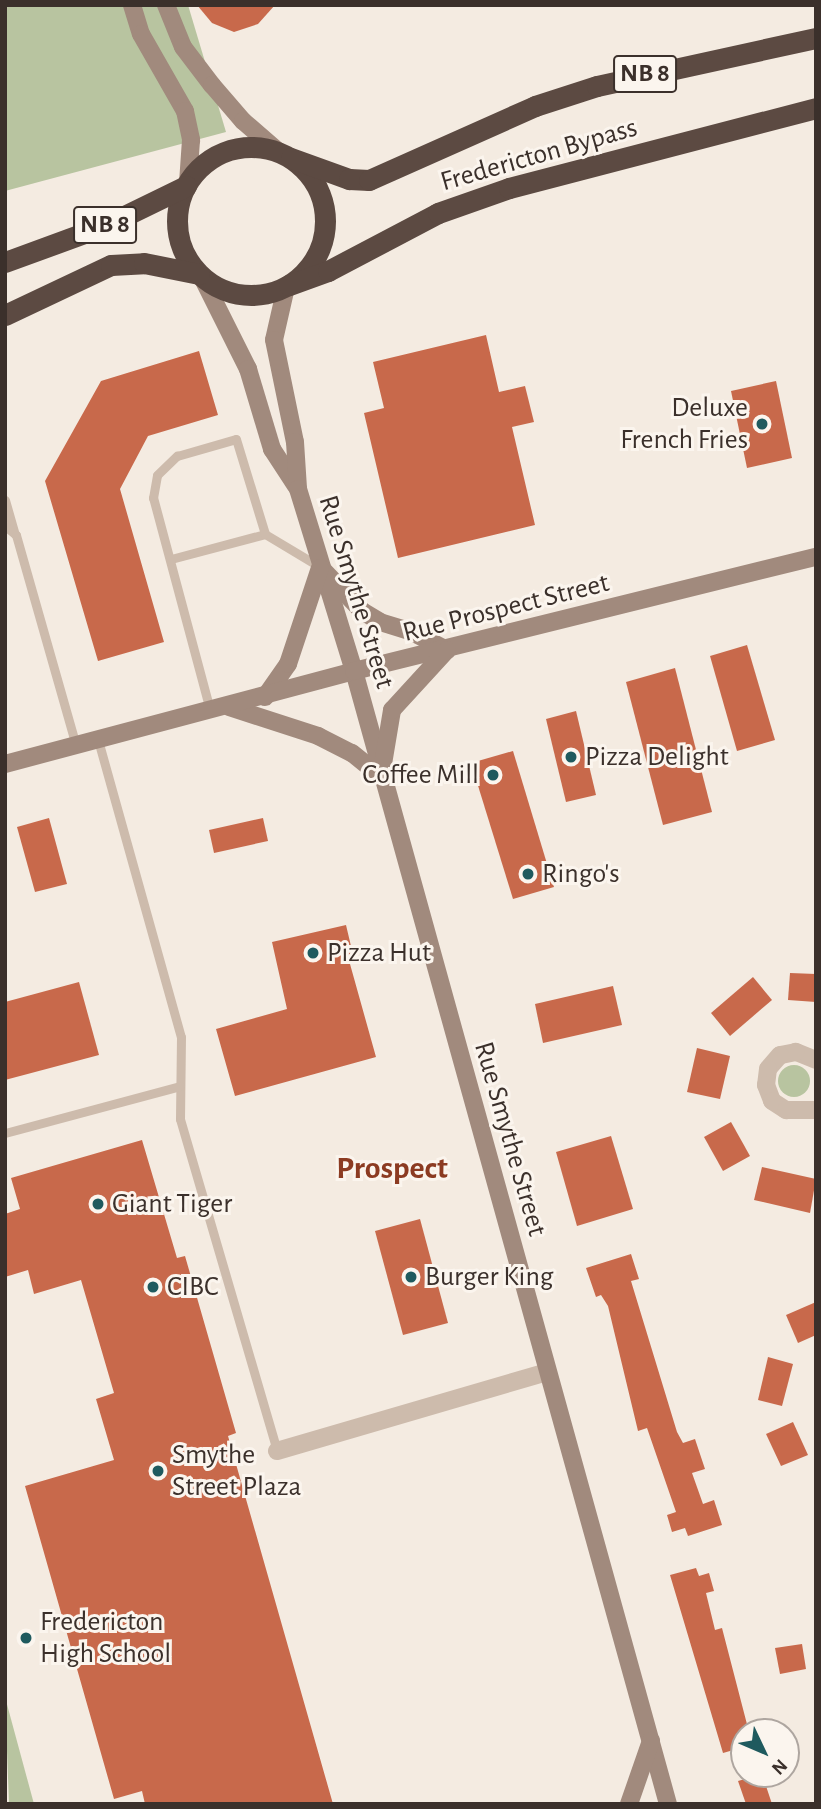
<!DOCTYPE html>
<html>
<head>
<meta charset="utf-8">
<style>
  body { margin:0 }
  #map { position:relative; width:821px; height:1809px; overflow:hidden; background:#f4ebe1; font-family:"Alegreya Sans",sans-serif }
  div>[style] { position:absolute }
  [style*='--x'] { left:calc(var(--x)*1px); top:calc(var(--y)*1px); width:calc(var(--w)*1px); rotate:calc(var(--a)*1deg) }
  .green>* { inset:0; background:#b8c4a0 }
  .round { border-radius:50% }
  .building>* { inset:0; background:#c8694b }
  .lane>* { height:9px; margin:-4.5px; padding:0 4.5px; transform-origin:4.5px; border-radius:4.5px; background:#cdbbac }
  .street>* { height:18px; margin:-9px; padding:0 9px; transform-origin:9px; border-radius:9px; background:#cdbbac }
  .secondary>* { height:18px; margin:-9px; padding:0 9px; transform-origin:9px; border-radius:9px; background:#a18a7d }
  .highway>* { height:21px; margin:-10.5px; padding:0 10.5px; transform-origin:10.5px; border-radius:10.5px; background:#5c4a42 }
  .highway>.ring { margin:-10.5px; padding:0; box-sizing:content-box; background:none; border:21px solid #5c4a42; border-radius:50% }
  .dots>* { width:19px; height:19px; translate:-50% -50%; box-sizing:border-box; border:4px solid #fbf5ee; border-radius:50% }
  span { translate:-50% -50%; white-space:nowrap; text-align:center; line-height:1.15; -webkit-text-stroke:6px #fbf5ee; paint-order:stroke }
  .shield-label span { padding:2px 5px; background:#fbf5ee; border:2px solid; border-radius:5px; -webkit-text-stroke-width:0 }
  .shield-label { font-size:26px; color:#3b302b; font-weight:700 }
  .street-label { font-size:28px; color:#3b302b }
  .poi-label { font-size:28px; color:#3b302b }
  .right { translate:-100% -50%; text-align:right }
  .left { translate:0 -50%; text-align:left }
  .quarter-label { font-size:32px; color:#8c3b22; font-weight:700 }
  .frame { position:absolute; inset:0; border:7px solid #3b302b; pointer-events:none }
  .north { position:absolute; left:730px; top:1718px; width:70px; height:70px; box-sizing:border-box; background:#fbf5ee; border:2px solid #aea6a0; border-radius:50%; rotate:134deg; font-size:19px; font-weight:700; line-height:28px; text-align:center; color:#3b302b }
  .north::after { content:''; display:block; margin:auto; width:24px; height:32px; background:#1f5a5e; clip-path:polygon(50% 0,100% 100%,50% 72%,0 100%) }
</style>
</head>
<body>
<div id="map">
  <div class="green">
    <div style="clip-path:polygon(5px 5px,188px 5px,226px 132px,5px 191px)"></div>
    <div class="round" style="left:778px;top:1065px;width:32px;height:32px"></div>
    <div style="clip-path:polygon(5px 1697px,34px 1804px,9px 1804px)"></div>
  </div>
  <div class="building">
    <div style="clip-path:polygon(197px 5px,275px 5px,258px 24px,234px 32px,212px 23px)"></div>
    <div style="clip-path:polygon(486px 335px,499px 392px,525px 386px,534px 422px,512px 427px,535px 525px,398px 558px,364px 413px,384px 408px,373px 362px)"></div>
    <div style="clip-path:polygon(199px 351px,218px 415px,148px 436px,120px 489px,164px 642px,98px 661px,45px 481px,101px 381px)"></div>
    <div style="clip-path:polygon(776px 381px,792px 458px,747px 468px,731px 391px)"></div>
    <div style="clip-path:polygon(747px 645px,775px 740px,737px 751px,710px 656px)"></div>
    <div style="clip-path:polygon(675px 668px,712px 812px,663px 825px,626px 682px)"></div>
    <div style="clip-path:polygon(576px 711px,596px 795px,566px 802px,546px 719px)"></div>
    <div style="clip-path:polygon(513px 751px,554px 887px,513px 899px,471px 763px)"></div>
    <div style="clip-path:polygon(49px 818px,67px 884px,35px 892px,17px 827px)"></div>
    <div style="clip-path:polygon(263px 818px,268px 841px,214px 853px,209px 830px)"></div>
    <div style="clip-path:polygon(346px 925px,355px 963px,350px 964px,376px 1057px,235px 1096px,216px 1029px,287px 1009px,272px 942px)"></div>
    <div style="clip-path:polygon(790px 973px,816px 974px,816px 1002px,788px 1000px)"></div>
    <div style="clip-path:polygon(753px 977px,772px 1000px,730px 1036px,711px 1013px)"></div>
    <div style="clip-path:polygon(79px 982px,99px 1055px,5px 1080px,5px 1002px)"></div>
    <div style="clip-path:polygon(613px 986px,622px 1025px,543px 1043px,535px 1004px)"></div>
    <div style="clip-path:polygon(697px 1048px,730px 1056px,720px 1099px,687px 1092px)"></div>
    <div style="clip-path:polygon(731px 1122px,750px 1156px,723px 1171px,704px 1137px)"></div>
    <div style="clip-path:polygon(611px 1136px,633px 1209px,577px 1226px,556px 1152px)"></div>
    <div style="clip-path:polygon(142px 1140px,177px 1258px,185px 1256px,236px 1433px,228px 1436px,333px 1804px,145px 1804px,142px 1791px,114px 1799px,25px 1486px,114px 1460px,96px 1399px,114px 1393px,81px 1280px,34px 1294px,28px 1270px,5px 1277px,5px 1214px,20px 1209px,11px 1178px)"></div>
    <div style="clip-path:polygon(762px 1167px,816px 1179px,810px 1213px,754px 1200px)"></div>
    <div style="clip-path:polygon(420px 1219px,448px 1323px,403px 1335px,375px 1231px)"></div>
    <div style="clip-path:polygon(631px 1254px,639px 1279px,631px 1281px,677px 1432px,683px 1443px,695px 1439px,705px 1469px,692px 1473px,703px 1504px,714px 1500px,722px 1525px,688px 1536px,685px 1528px,672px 1532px,667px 1515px,676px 1512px,647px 1428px,638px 1431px,608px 1306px,601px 1295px,596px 1297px,586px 1268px)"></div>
    <div style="clip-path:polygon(816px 1302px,816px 1335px,798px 1343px,786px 1315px)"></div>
    <div style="clip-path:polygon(768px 1357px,793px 1364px,782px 1406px,758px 1400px)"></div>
    <div style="clip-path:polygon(793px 1422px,808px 1455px,781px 1466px,766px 1434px)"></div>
    <div style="clip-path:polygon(696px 1568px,699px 1576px,709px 1573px,714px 1591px,706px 1593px,715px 1630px,722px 1628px,749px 1732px,744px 1732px,744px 1747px,723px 1753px,670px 1575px)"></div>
    <div style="clip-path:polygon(802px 1644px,806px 1669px,780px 1674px,775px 1648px)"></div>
    <div style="clip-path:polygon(762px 1774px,772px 1804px,746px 1804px,738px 1781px)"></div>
  </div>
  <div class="lane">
    <div style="--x:5;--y:500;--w:35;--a:74"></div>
    <div style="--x:5;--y:526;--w:14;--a:39"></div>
    <div style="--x:16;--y:535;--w:218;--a:74.1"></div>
    <div style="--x:171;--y:559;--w:97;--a:-14.9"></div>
    <div style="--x:265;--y:534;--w:64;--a:31"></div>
    <div style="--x:210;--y:710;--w:220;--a:-105"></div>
    <div style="--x:153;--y:498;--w:23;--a:-80"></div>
    <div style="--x:157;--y:475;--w:28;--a:-44"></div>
    <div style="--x:177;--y:456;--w:61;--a:-16.1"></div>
    <div style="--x:236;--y:439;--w:99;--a:73"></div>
    <div style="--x:98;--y:740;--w:308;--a:74.4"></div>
    <div style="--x:181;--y:1037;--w:82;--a:90.7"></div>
    <div style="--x:180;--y:1119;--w:346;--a:73.7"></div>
    <div style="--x:5;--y:1133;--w:181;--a:-15"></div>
  </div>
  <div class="street">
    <div style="--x:816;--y:1060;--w:22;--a:-158"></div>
    <div style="--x:796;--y:1052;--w:16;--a:169"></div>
    <div style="--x:780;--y:1055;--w:18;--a:131"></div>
    <div style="--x:768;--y:1069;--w:16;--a:97"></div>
    <div style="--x:766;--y:1085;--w:17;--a:69"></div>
    <div style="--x:772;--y:1101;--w:17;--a:33"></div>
    <div style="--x:786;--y:1110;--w:30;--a:0"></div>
    <div style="--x:277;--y:1451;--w:282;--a:-16.3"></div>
  </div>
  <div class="secondary">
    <div style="--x:132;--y:5;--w:30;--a:73"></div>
    <div style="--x:141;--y:34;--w:89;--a:60.3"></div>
    <div style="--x:185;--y:111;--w:30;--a:78"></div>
    <div style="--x:191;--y:140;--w:43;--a:94"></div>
    <div style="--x:166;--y:5;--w:45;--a:68"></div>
    <div style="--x:183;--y:47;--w:48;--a:52.7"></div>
    <div style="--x:212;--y:85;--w:48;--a:49.3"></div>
    <div style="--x:243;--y:121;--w:49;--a:40.9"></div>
    <div style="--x:202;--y:277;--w:103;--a:63.4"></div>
    <div style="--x:248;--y:369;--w:84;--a:73.3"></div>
    <div style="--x:272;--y:449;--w:44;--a:57"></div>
    <div style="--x:286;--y:287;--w:54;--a:102.8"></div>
    <div style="--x:274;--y:340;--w:104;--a:78.4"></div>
    <div style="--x:295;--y:442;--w:47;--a:86.3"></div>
    <div style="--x:298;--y:489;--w:190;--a:72.9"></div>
    <div style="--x:354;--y:671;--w:1176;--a:74.51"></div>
    <div style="--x:323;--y:570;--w:57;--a:46.4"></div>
    <div style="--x:362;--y:611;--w:21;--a:31"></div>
    <div style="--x:380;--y:622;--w:31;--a:17"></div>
    <div style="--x:410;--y:631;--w:42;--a:27.2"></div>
    <div style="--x:265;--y:697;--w:40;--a:-55.1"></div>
    <div style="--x:288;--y:664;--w:101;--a:-71.6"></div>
    <div style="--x:229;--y:707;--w:94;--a:18"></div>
    <div style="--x:318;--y:736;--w:38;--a:27"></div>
    <div style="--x:352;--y:753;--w:38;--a:39"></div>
    <div style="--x:5;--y:764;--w:361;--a:-14.9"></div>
    <div style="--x:354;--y:671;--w:476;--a:-13.9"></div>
    <div style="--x:383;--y:764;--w:55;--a:-80.5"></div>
    <div style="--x:392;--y:710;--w:81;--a:-47.5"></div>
    <div style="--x:629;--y:1804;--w:67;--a:-70.8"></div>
  </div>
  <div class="highway">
    <div class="ring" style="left:177px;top:147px;width:127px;height:127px"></div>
    <div style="--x:291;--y:158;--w:62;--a:19.9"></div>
    <div style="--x:349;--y:179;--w:20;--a:3"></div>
    <div style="--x:369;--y:180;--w:182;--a:-24"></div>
    <div style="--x:535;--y:106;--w:65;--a:-17.9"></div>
    <div style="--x:597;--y:86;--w:224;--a:-12.4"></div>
    <div style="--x:5;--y:262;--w:108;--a:-20.1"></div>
    <div style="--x:106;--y:225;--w:89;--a:-26"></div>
    <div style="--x:289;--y:285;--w:41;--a:-19.7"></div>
    <div style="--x:328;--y:271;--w:124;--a:-27.8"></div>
    <div style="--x:438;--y:213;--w:75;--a:-19.4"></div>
    <div style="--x:509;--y:188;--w:317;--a:-14.6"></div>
    <div style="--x:5;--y:315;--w:117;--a:-25.3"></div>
    <div style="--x:111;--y:265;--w:33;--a:-3"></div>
    <div style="--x:144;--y:263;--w:56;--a:11.3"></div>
  </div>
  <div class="dots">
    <div style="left:762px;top:424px;background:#1f5a5e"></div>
    <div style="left:571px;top:757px;background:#1f5a5e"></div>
    <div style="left:493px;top:775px;background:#1f5a5e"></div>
    <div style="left:528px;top:874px;background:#1f5a5e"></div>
    <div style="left:313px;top:953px;background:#1f5a5e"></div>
    <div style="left:98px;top:1204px;background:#1f5a5e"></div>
    <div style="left:411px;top:1277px;background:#1f5a5e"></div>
    <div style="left:153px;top:1287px;background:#1f5a5e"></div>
    <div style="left:158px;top:1471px;background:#1f5a5e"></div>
    <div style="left:26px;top:1638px;background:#1f5a5e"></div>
  </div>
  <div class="shield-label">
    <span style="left:645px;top:74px">NB 8</span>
    <span style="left:105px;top:225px">NB 8</span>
  </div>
  <div class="street-label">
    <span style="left:539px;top:155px;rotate:-16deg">Fredericton Bypass</span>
    <span style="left:356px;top:592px;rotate:73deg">Rue Smythe Street</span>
    <span style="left:506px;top:608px;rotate:-14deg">Rue Prospect Street</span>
    <span style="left:510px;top:1139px;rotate:74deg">Rue Smythe Street</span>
  </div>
  <div class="poi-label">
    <span class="right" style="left:748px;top:424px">Deluxe<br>French Fries</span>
    <span class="left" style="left:585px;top:757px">Pizza Delight</span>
    <span class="right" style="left:479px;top:775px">Coffee Mill</span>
    <span class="left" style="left:542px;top:874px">Ringo's</span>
    <span class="left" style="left:327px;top:953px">Pizza Hut</span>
    <span class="left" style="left:112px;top:1204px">Giant Tiger</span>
    <span class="left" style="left:425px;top:1277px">Burger King</span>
    <span class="left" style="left:167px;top:1287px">CIBC</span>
    <span class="left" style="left:172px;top:1471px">Smythe<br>Street Plaza</span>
    <span class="left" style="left:40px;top:1638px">Fredericton<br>High School</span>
  </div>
  <div class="quarter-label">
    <span style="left:392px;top:1168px">Prospect</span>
  </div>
  <div class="frame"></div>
  <div class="north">N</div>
</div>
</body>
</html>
